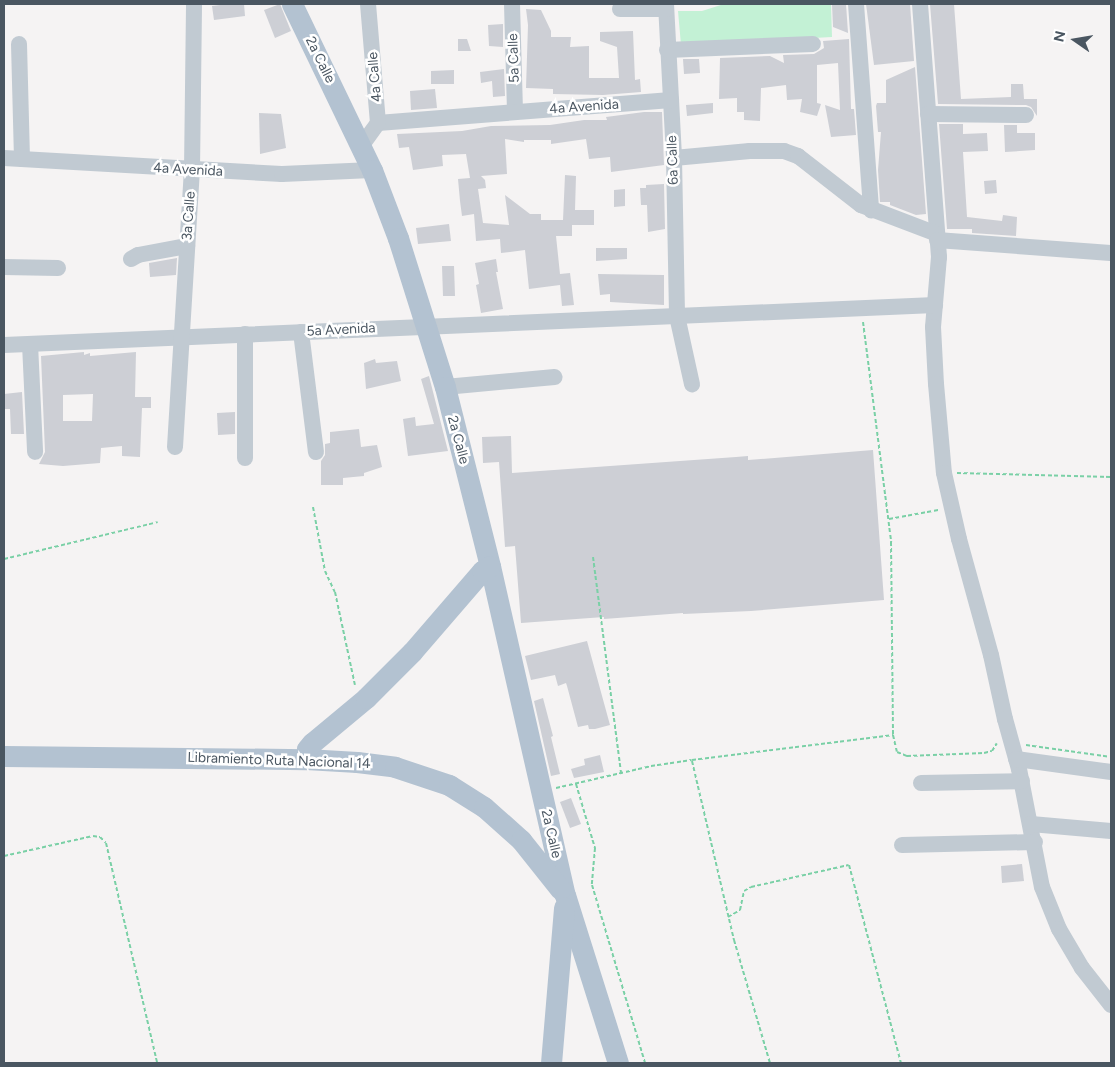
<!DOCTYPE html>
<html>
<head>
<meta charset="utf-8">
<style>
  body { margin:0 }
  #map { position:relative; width:1115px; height:1067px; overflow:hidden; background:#f5f3f3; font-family:Figtree,sans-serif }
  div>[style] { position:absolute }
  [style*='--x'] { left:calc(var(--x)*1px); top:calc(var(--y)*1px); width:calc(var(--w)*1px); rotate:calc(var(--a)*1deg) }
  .green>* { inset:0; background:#c3f1d5 }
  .building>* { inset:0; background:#cdcfd5 }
  .path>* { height:2px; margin-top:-1px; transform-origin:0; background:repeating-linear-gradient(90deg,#7ad0a6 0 4px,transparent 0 6.5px) }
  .minor>* { height:16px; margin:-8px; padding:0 8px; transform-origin:8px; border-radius:8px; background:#c1cad2 }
  .major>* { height:21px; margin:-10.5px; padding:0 10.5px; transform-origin:10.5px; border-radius:10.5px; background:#b3c2d1 }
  span { translate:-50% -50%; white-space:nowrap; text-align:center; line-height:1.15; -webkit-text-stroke:5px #fff; paint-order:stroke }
  .street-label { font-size:14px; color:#4a5661 }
  .frame { position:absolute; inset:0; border:5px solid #4a5661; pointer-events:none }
  .north { position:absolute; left:1050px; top:15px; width:50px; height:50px; -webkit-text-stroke:4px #fff; paint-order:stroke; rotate:283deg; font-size:14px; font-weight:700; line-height:20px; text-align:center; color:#4a5661 }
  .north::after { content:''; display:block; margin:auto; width:18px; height:22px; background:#4a5661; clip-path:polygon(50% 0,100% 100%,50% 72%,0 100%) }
</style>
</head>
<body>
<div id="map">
  <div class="green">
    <div style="clip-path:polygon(724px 4px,831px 4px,832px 37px,681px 45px,678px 11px,702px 11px)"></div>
  </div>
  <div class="building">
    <div style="clip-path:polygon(228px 4px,244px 4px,245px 16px,214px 20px,212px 6px)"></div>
    <div style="clip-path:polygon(280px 4px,291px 31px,275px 38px,264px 10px)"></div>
    <div style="clip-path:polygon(832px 4px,846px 4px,848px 33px,833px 27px)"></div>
    <div style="clip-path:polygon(866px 4px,910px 4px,914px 61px,874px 65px)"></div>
    <div style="clip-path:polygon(930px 4px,954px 4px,961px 99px,1011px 97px,1011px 84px,1023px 84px,1024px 99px,1037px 99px,1037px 116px,1031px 107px,1026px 105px,938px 104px)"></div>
    <div style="clip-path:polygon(526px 9px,541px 10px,551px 31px,551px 37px,571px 37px,570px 47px,589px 46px,589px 78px,619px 78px,617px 47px,600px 41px,600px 32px,633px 31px,635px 80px,640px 79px,641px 92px,603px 95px,553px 94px,553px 89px,526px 88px,528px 25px)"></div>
    <div style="clip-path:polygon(503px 24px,503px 47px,489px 46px,488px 25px)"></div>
    <div style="clip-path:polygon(458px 39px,467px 39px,471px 51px,458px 51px)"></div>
    <div style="clip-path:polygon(849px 39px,851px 109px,854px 109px,856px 135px,831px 137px,825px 105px,840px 110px,838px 63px,817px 65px,817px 103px,821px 104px,817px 116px,800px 112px,802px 99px,787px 100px,786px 85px,761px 88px,760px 121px,744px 120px,744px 112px,737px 112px,737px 98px,719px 99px,720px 58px,770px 56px,784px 63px,783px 55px,814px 54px,824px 48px,823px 41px)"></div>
    <div style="clip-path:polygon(683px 59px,699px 59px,700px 73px,684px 74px)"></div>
    <div style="clip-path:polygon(915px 67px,926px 214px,916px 215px,890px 205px,890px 202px,880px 202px,878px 170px,881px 132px,878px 132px,876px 106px,877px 103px,886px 103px,886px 80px)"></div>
    <div style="clip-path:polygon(504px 69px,505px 96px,493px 97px,492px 81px,481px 83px,480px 72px)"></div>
    <div style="clip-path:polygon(454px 70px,454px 84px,431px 84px,431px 71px)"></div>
    <div style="clip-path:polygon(435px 89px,437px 108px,411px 110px,410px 91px)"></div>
    <div style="clip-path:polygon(713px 103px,713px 113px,687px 116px,686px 105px)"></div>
    <div style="clip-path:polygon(644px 112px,662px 112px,664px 165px,611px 172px,610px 157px,589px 159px,586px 139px,551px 144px,551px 140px,524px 140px,524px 142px,505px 139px,507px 174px,481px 176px,485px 180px,486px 188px,478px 189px,483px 223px,509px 225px,505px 195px,530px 214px,541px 214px,541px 220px,563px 220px,565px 175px,576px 176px,575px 210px,594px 210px,594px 225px,572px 225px,572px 236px,556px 236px,560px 274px,570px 273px,574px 305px,562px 306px,560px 285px,529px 289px,525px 250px,501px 253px,500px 239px,476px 241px,474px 214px,462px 216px,460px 201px,458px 179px,470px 178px,466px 154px,442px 155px,443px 166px,413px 170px,409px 147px,399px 148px,397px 134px,462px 131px,491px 126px,550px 125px,584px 120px,607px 120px,606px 117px)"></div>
    <div style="clip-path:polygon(259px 113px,281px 114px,286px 148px,260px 154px)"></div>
    <div style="clip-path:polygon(939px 124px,963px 124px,963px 134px,987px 133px,988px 151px,963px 152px,967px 217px,1002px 221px,1003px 215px,1017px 217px,1016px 236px,972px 233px,972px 229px,947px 229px)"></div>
    <div style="clip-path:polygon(1004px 125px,1017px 125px,1017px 133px,1035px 133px,1035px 150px,1005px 152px)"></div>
    <div style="clip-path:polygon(996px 180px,997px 193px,985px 194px,984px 181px)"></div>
    <div style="clip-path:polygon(664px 184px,665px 229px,648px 232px,647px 205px,641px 205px,640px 188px,646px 188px,646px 185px)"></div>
    <div style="clip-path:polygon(625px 189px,625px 206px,614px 207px,614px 190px)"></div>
    <div style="clip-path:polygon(449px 224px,451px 241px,418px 244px,416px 228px)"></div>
    <div style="clip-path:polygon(596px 248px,627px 248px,627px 259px,596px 261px)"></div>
    <div style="clip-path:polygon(177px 258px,176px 275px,150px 277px,149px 263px)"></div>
    <div style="clip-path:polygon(496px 259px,498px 272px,496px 272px,503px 309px,481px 313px,476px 285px,479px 284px,475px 263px)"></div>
    <div style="clip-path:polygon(442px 266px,454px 266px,455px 296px,443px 296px)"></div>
    <div style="clip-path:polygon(598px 274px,664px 275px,664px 305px,610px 302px,610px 294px,600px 295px)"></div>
    <div style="clip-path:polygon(evenodd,84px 352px,84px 355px,90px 353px,90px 356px,136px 352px,135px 397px,151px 397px,151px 408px,142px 408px,140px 457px,122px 456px,122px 446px,101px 448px,100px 463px,63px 466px,39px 464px,45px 452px,41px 356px,84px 352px,93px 394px,92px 421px,63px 421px,63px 395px,93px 394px)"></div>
    <div style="clip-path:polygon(375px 359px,376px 363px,397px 361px,401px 381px,366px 389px,364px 363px)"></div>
    <div style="clip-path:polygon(429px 376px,448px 451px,408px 456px,403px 419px,415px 417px,416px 426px,434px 424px,421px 379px)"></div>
    <div style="clip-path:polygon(22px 392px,24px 434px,11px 434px,10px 409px,4px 409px,4px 394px)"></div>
    <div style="clip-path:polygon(235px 412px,235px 434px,218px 435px,217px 413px)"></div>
    <div style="clip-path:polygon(359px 429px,361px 447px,377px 445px,382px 467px,364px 473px,364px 476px,343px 478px,343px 485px,321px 485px,321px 461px,325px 455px,325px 444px,330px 443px,330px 432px)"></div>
    <div style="clip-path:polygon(511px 436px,512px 473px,736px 457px,748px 456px,748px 460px,873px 450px,884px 600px,751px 611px,683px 614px,683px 613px,604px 619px,604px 617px,521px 623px,515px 546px,505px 547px,499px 462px,483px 463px,482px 437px)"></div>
    <div style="clip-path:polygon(587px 641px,610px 725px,595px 729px,589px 729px,588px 725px,578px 727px,567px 686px,566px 683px,558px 686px,555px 675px,531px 680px,525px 656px)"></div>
    <div style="clip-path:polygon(543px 698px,553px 736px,551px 737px,560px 774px,551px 776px,534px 701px)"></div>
    <div style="clip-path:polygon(600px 755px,604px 772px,574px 778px,571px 769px,585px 765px,584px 759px)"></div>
    <div style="clip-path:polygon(571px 798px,581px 824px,570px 828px,560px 802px)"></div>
    <div style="clip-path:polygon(1022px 864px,1024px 881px,1002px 883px,1001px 866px)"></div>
  </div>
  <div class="path">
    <div style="--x:863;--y:322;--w:222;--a:82.7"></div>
    <div style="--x:891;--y:542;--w:193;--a:89.4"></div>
    <div style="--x:957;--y:473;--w:154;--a:1.5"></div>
    <div style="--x:313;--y:507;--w:65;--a:79.4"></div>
    <div style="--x:325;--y:571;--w:23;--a:65"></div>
    <div style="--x:335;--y:592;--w:95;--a:77.9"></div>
    <div style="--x:889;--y:519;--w:50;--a:-10.4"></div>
    <div style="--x:593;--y:557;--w:219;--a:82.6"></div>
    <div style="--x:4;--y:559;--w:158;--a:-13.5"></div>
    <div style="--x:1026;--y:745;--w:86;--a:8"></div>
    <div style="--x:692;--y:761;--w:184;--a:76.8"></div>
    <div style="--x:734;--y:940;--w:128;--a:73.7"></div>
    <div style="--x:576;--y:784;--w:67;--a:73.5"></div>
    <div style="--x:595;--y:848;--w:37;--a:95"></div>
    <div style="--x:592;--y:885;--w:186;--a:73.4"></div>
    <div style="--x:556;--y:788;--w:98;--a:-13"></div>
    <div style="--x:651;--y:766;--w:41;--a:-8.3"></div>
    <div style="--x:692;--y:760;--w:203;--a:-7.1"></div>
    <div style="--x:893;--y:735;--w:17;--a:77"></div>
    <div style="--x:897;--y:752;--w:11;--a:22"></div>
    <div style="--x:907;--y:756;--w:77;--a:-2.2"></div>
    <div style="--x:984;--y:753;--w:8;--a:-14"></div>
    <div style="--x:992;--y:751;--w:9;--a:-58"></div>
    <div style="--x:4;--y:856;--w:91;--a:-12.7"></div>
    <div style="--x:93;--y:836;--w:7;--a:8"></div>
    <div style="--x:100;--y:837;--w:8;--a:45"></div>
    <div style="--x:106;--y:843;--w:226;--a:76.9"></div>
    <div style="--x:728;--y:917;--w:14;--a:-30"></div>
    <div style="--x:740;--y:910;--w:19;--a:-78"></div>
    <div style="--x:744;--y:891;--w:8;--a:-30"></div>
    <div style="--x:751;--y:887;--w:100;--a:-12.7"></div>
    <div style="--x:849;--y:865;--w:205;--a:75.3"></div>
  </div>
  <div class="minor">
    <div style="--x:512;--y:4;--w:108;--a:88.4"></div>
    <div style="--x:666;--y:4;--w:154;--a:87"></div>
    <div style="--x:674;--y:158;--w:158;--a:88.9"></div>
    <div style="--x:677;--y:316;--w:70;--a:77.6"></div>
    <div style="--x:856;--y:4;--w:207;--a:85.8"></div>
    <div style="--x:920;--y:4;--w:254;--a:85.7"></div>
    <div style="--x:939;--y:257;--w:70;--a:94.9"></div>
    <div style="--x:933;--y:327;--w:57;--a:87"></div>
    <div style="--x:936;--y:384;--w:89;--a:84.9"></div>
    <div style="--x:944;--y:473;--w:68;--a:77.2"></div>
    <div style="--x:959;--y:539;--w:120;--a:74.6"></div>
    <div style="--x:991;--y:655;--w:66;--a:77.7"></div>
    <div style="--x:1005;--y:719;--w:52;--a:74.4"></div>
    <div style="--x:1019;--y:769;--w:120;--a:79"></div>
    <div style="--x:1042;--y:887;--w:45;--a:68"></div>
    <div style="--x:1059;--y:929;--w:45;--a:59.5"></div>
    <div style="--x:1082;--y:968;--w:47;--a:51.9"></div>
    <div style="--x:620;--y:9;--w:46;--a:0"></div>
    <div style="--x:19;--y:44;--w:115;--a:88.5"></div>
    <div style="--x:667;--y:50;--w:146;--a:-2.4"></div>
    <div style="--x:928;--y:114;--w:98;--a:0.6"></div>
    <div style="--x:378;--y:123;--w:294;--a:-4.5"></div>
    <div style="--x:362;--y:145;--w:27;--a:-54"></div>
    <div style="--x:378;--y:123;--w:119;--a:-94.8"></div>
    <div style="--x:4;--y:158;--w:278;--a:3.3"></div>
    <div style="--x:282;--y:174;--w:90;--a:-2.5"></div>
    <div style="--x:674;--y:158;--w:76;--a:-5.3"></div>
    <div style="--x:750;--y:151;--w:34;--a:0"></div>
    <div style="--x:784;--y:151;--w:15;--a:20"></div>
    <div style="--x:798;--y:156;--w:80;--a:37.9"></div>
    <div style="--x:861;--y:205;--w:81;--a:20.9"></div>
    <div style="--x:937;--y:240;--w:174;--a:4.3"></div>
    <div style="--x:131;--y:259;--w:8;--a:-30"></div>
    <div style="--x:138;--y:255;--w:50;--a:-10.4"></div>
    <div style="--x:4;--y:267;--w:54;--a:1.1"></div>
    <div style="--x:301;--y:332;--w:121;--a:82.9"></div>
    <div style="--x:245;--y:334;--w:124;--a:90"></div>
    <div style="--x:30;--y:344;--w:108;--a:87.3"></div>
    <div style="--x:4;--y:345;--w:932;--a:-2.46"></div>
    <div style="--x:445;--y:387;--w:110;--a:-5.2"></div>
    <div style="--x:175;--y:447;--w:278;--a:-86.5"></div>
    <div style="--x:192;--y:170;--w:166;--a:-89.3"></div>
    <div style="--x:1016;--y:759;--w:96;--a:7.8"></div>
    <div style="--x:921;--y:783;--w:101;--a:-1.1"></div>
    <div style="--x:1031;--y:824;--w:80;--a:5"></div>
    <div style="--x:902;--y:845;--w:133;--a:-1.3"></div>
  </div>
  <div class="major">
    <div style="--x:292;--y:4;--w:184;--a:64.3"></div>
    <div style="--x:372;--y:170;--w:73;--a:69.1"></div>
    <div style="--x:398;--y:238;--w:156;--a:72.5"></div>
    <div style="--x:445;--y:387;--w:185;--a:75.9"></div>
    <div style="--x:490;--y:566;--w:337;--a:77.2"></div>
    <div style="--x:565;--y:895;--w:176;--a:72.5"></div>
    <div style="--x:4;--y:756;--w:302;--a:0.6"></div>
    <div style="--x:306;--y:759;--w:51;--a:3.4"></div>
    <div style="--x:357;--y:762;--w:38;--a:7"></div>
    <div style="--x:395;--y:767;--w:57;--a:18.4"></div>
    <div style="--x:449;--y:785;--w:41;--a:32.2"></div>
    <div style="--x:484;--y:807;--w:50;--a:41.7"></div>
    <div style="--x:521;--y:840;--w:63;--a:51.5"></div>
    <div style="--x:306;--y:759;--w:10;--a:-84"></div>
    <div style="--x:307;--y:749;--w:8;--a:-50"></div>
    <div style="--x:312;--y:743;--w:70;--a:-39.8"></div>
    <div style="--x:366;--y:698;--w:65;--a:-45"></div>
    <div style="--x:412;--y:652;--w:107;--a:-49.2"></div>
    <div style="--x:482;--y:571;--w:9;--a:-32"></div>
    <div style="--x:551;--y:1063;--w:156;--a:-85.2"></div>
  </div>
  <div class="street-label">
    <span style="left:514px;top:58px;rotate:-92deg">5a Calle</span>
    <span style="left:320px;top:60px;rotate:64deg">2a Calle</span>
    <span style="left:375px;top:77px;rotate:-95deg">4a Calle</span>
    <span style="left:584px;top:107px;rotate:-4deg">4a Avenida</span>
    <span style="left:673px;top:160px;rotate:-92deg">6a Calle</span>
    <span style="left:188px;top:170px;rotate:3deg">4a Avenida</span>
    <span style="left:189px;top:216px;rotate:-86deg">3a Calle</span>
    <span style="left:341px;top:330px;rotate:-3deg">5a Avenida</span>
    <span style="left:458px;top:440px;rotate:75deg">2a Calle</span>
    <span style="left:279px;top:761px;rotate:2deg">Libramiento Ruta Nacional 14</span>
    <span style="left:551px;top:834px;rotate:77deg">2a Calle</span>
  </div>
  <div class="frame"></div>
  <div class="north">N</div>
</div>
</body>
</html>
